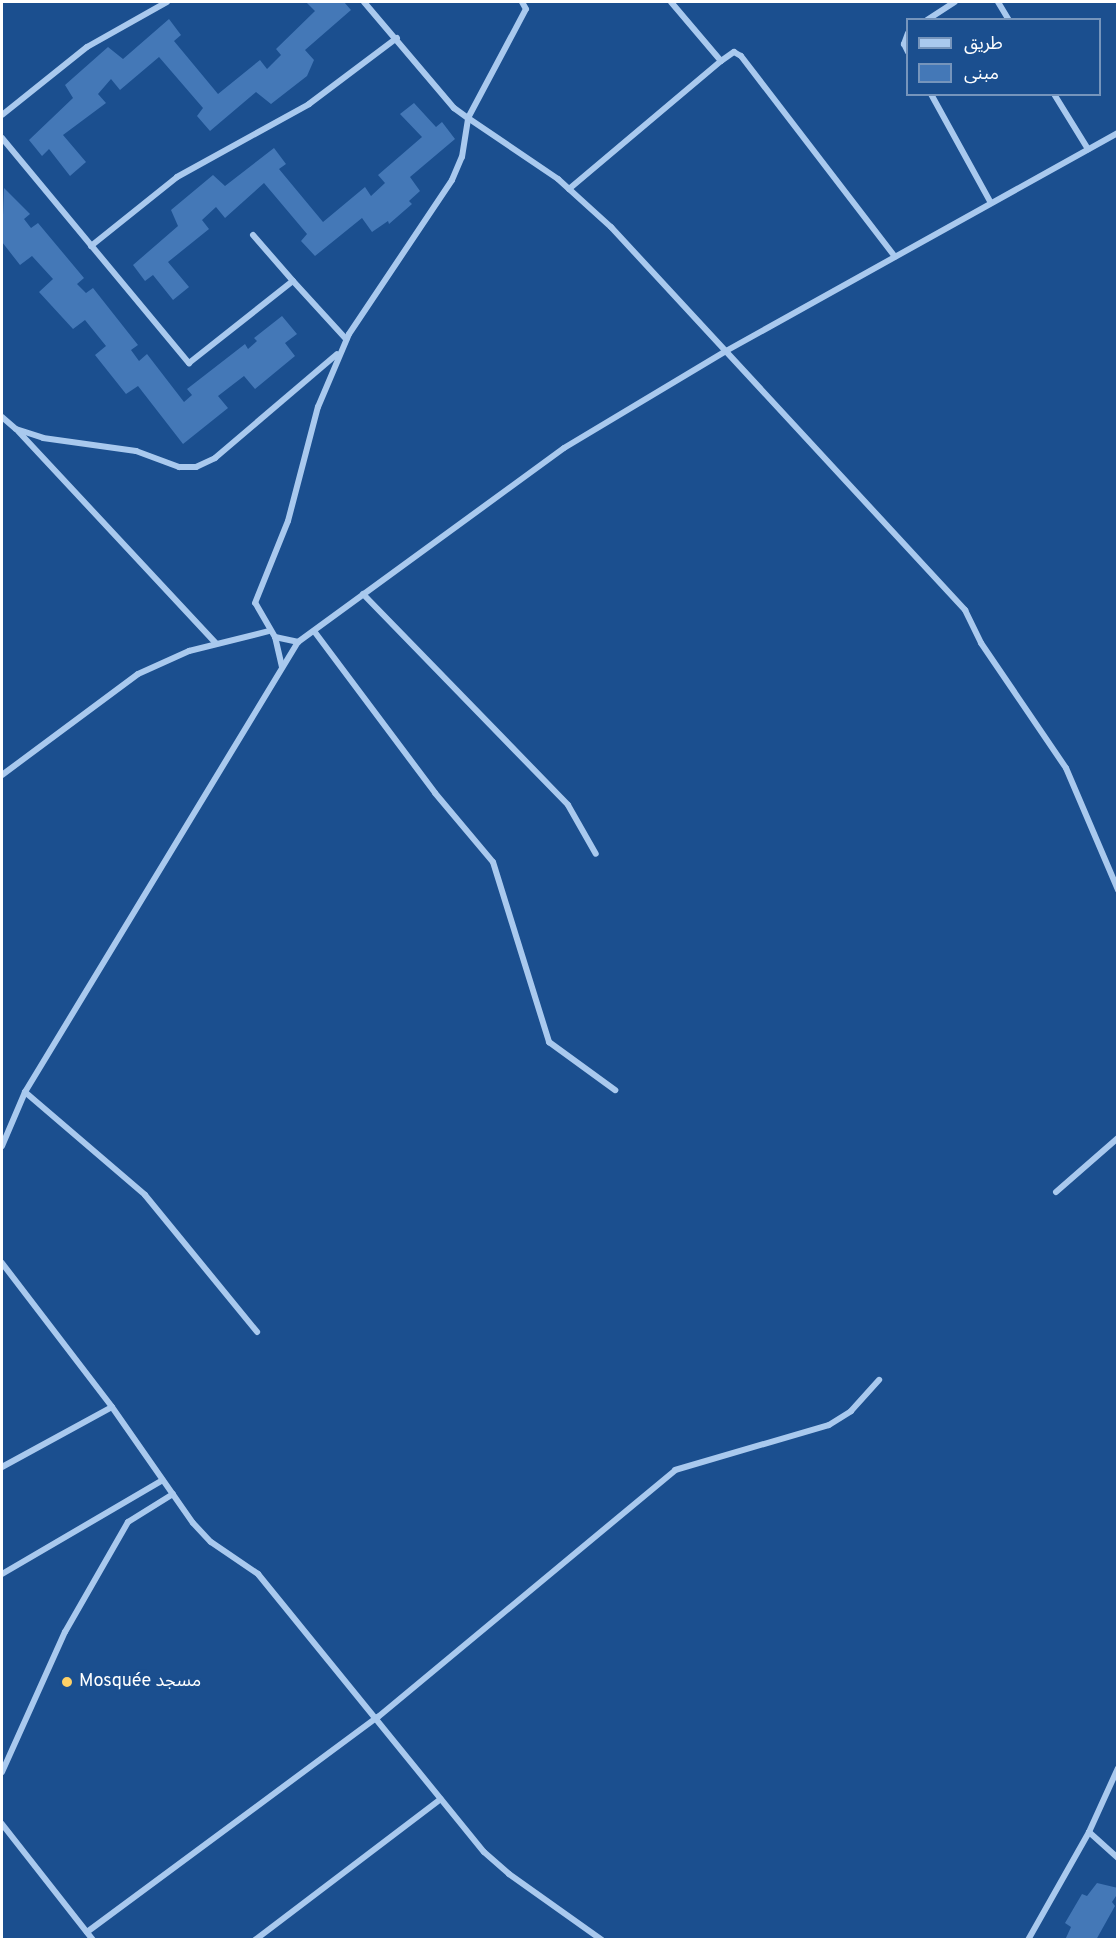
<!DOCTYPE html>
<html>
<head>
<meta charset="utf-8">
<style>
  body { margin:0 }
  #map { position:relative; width:1119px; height:1941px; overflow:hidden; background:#1b4f8f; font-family:Overpass,"Noto Sans Arabic",sans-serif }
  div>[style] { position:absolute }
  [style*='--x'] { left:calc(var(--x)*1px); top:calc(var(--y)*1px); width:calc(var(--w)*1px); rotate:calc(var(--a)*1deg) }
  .building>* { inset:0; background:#4478b7 }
  .minor>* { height:6px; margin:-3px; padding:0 3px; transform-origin:3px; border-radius:3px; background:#a9c9ee }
  .dots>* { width:16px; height:16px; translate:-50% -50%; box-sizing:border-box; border:3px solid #1b4f8f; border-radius:50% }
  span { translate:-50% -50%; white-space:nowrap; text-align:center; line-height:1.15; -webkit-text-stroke:4.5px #1b4f8f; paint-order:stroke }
  .poi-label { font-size:18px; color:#fff }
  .left { translate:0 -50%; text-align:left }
  .frame { position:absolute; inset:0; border:3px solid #fff; pointer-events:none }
  .legend { position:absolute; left:906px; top:18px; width:195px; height:78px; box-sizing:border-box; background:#1b4f8f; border:2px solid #7695bc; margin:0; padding:8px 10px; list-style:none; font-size:18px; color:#fff }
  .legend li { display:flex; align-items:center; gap:12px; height:30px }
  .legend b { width:30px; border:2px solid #7695bc }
</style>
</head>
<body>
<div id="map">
  <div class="building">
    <div style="clip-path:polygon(306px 2px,344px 2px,351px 10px,305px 50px,314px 60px,307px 76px,271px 104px,256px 92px,210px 131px,197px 116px,203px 108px,159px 57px,120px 90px,111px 79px,98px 94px,106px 103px,63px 135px,86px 162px,70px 176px,49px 149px,42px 156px,29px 140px,73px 98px,65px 85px,108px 47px,123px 59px,169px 19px,181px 35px,174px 41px,218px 94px,260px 60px,267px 69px,281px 55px,276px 49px,315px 11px)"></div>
    <div style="clip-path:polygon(414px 103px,436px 127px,442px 122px,455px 139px,410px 177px,420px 191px,409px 201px,412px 204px,389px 224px,388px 221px,372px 232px,362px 218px,315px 256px,301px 241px,307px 234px,264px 183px,225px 218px,216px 207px,202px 220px,209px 229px,168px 262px,189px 287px,173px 300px,153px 275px,145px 281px,133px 265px,178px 226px,171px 210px,213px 175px,225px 186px,274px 148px,286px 164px,279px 169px,323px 222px,365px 187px,371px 196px,385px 183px,378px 175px,422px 137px,400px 114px)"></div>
    <div style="clip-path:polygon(4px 188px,30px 214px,24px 219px,31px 228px,38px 223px,84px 278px,77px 284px,86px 293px,93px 288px,138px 345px,131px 350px,139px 361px,147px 354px,184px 402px,192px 395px,187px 389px,245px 344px,248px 349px,257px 341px,254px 338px,282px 316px,297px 334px,285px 343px,295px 356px,255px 389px,244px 376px,218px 396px,228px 408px,183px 444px,138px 386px,126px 394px,95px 355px,106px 346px,85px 320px,73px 329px,39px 292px,53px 279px,32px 256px,20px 265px,2px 242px)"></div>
    <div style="clip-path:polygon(1097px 1883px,1118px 1888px,1118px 1893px,1112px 1902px,1115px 1906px,1096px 1940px,1065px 1940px,1071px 1927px,1065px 1923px,1082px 1894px,1087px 1896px)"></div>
  </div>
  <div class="minor">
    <div style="--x:364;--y:2;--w:139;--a:49.7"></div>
    <div style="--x:454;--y:108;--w:17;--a:36"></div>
    <div style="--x:468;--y:118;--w:123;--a:-62"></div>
    <div style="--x:526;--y:9;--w:8;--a:-120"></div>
    <div style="--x:998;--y:2;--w:21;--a:59"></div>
    <div style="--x:927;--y:20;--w:33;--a:-33"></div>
    <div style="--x:908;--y:33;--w:12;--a:110"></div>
    <div style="--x:904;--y:44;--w:9;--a:63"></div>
    <div style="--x:721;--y:61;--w:16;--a:-35"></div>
    <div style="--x:734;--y:52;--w:8;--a:30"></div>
    <div style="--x:741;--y:56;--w:253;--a:52.5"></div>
    <div style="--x:931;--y:94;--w:124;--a:61.2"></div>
    <div style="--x:1054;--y:94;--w:65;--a:58.3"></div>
    <div style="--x:2;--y:115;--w:109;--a:-38.7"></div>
    <div style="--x:87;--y:47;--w:92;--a:-29.4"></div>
    <div style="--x:2;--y:138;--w:293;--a:50.3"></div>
    <div style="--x:189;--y:363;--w:132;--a:-38.3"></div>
    <div style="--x:293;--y:281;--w:79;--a:47.6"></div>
    <div style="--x:569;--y:189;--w:199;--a:-40.1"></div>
    <div style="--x:721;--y:61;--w:77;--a:-130.3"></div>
    <div style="--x:253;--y:235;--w:61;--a:49"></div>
    <div style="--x:91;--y:246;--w:110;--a:-38.7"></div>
    <div style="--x:177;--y:177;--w:151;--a:-28.9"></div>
    <div style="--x:309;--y:104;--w:110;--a:-36.9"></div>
    <div style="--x:2;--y:417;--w:18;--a:41"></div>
    <div style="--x:16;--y:429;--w:28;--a:18"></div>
    <div style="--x:43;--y:438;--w:94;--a:8"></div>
    <div style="--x:136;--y:451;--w:46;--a:20.4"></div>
    <div style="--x:179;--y:467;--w:17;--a:0"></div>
    <div style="--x:196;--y:467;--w:21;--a:-25"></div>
    <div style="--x:215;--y:458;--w:160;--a:-40.4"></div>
    <div style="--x:18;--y:431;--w:290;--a:47"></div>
    <div style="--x:363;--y:594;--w:294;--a:45.8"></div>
    <div style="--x:568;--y:805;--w:56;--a:60.3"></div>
    <div style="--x:314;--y:631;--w:202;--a:53.2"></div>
    <div style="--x:435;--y:793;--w:90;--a:50"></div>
    <div style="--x:493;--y:862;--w:189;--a:72.7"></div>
    <div style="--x:549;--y:1042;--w:82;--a:36"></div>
    <div style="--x:275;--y:637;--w:24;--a:12"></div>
    <div style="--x:282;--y:667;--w:31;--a:-103"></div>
    <div style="--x:275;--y:637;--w:39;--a:-120"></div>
    <div style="--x:255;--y:603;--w:88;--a:-68.1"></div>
    <div style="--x:288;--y:521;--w:118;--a:-75.3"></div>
    <div style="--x:318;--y:407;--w:79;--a:-67"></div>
    <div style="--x:349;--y:334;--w:185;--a:-56.2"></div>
    <div style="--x:452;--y:180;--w:25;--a:-67"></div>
    <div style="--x:462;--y:157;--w:39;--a:-81"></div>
    <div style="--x:468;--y:118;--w:109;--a:34.1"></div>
    <div style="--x:558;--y:179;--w:72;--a:42.2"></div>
    <div style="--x:611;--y:227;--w:522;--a:47.25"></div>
    <div style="--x:965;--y:610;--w:37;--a:64"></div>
    <div style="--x:981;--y:643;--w:151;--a:55.8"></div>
    <div style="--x:1066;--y:768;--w:133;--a:66.9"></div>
    <div style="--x:2;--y:775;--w:169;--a:-36.6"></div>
    <div style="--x:138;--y:674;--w:56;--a:-24.3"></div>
    <div style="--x:189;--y:651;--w:82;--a:-14"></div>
    <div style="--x:25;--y:1092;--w:158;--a:40.6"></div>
    <div style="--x:145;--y:1195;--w:177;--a:50.7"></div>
    <div style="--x:2;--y:1146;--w:59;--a:-66.9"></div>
    <div style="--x:25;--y:1092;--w:526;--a:-58.76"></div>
    <div style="--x:298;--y:642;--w:329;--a:-36.1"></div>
    <div style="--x:564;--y:448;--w:189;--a:-30.9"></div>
    <div style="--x:726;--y:351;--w:449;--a:-29.1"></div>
    <div style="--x:1056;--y:1192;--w:82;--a:-41.1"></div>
    <div style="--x:2;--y:1263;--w:181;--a:52.6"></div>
    <div style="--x:112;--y:1407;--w:141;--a:55.1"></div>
    <div style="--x:193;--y:1523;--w:26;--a:47"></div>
    <div style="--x:211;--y:1542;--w:57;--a:34.2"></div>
    <div style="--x:258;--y:1574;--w:358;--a:50.9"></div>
    <div style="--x:484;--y:1852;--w:33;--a:41"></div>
    <div style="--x:509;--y:1874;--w:114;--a:35.4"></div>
    <div style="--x:2;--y:1467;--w:125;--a:-28.6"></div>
    <div style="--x:2;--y:1574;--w:186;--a:-30.3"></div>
    <div style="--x:2;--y:1772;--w:154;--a:-65.8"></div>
    <div style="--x:65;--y:1632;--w:127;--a:-60.2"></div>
    <div style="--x:128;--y:1522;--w:53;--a:-31.9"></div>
    <div style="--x:2;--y:1824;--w:147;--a:51.9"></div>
    <div style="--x:1089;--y:1832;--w:39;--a:42"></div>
    <div style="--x:87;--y:1932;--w:362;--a:-36.5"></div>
    <div style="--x:378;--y:1717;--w:386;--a:-39.7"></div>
    <div style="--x:675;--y:1470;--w:160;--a:-16.3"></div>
    <div style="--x:829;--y:1425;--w:26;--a:-32"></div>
    <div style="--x:851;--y:1411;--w:42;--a:-47.9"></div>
    <div style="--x:255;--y:1940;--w:233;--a:-37.2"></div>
    <div style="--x:1028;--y:1940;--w:124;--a:-60.5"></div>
    <div style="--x:1089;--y:1832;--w:70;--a:-65.6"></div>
  </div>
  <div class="dots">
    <div style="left:67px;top:1682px;background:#ffd166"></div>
  </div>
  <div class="poi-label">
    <span class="left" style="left:79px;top:1682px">Mosquée مسجد</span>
  </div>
  <div class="frame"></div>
  <ul class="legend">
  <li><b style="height:8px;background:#a9c9ee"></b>طريق</li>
  <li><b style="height:16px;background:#4478b7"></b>مبنى</li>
  </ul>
</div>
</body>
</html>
